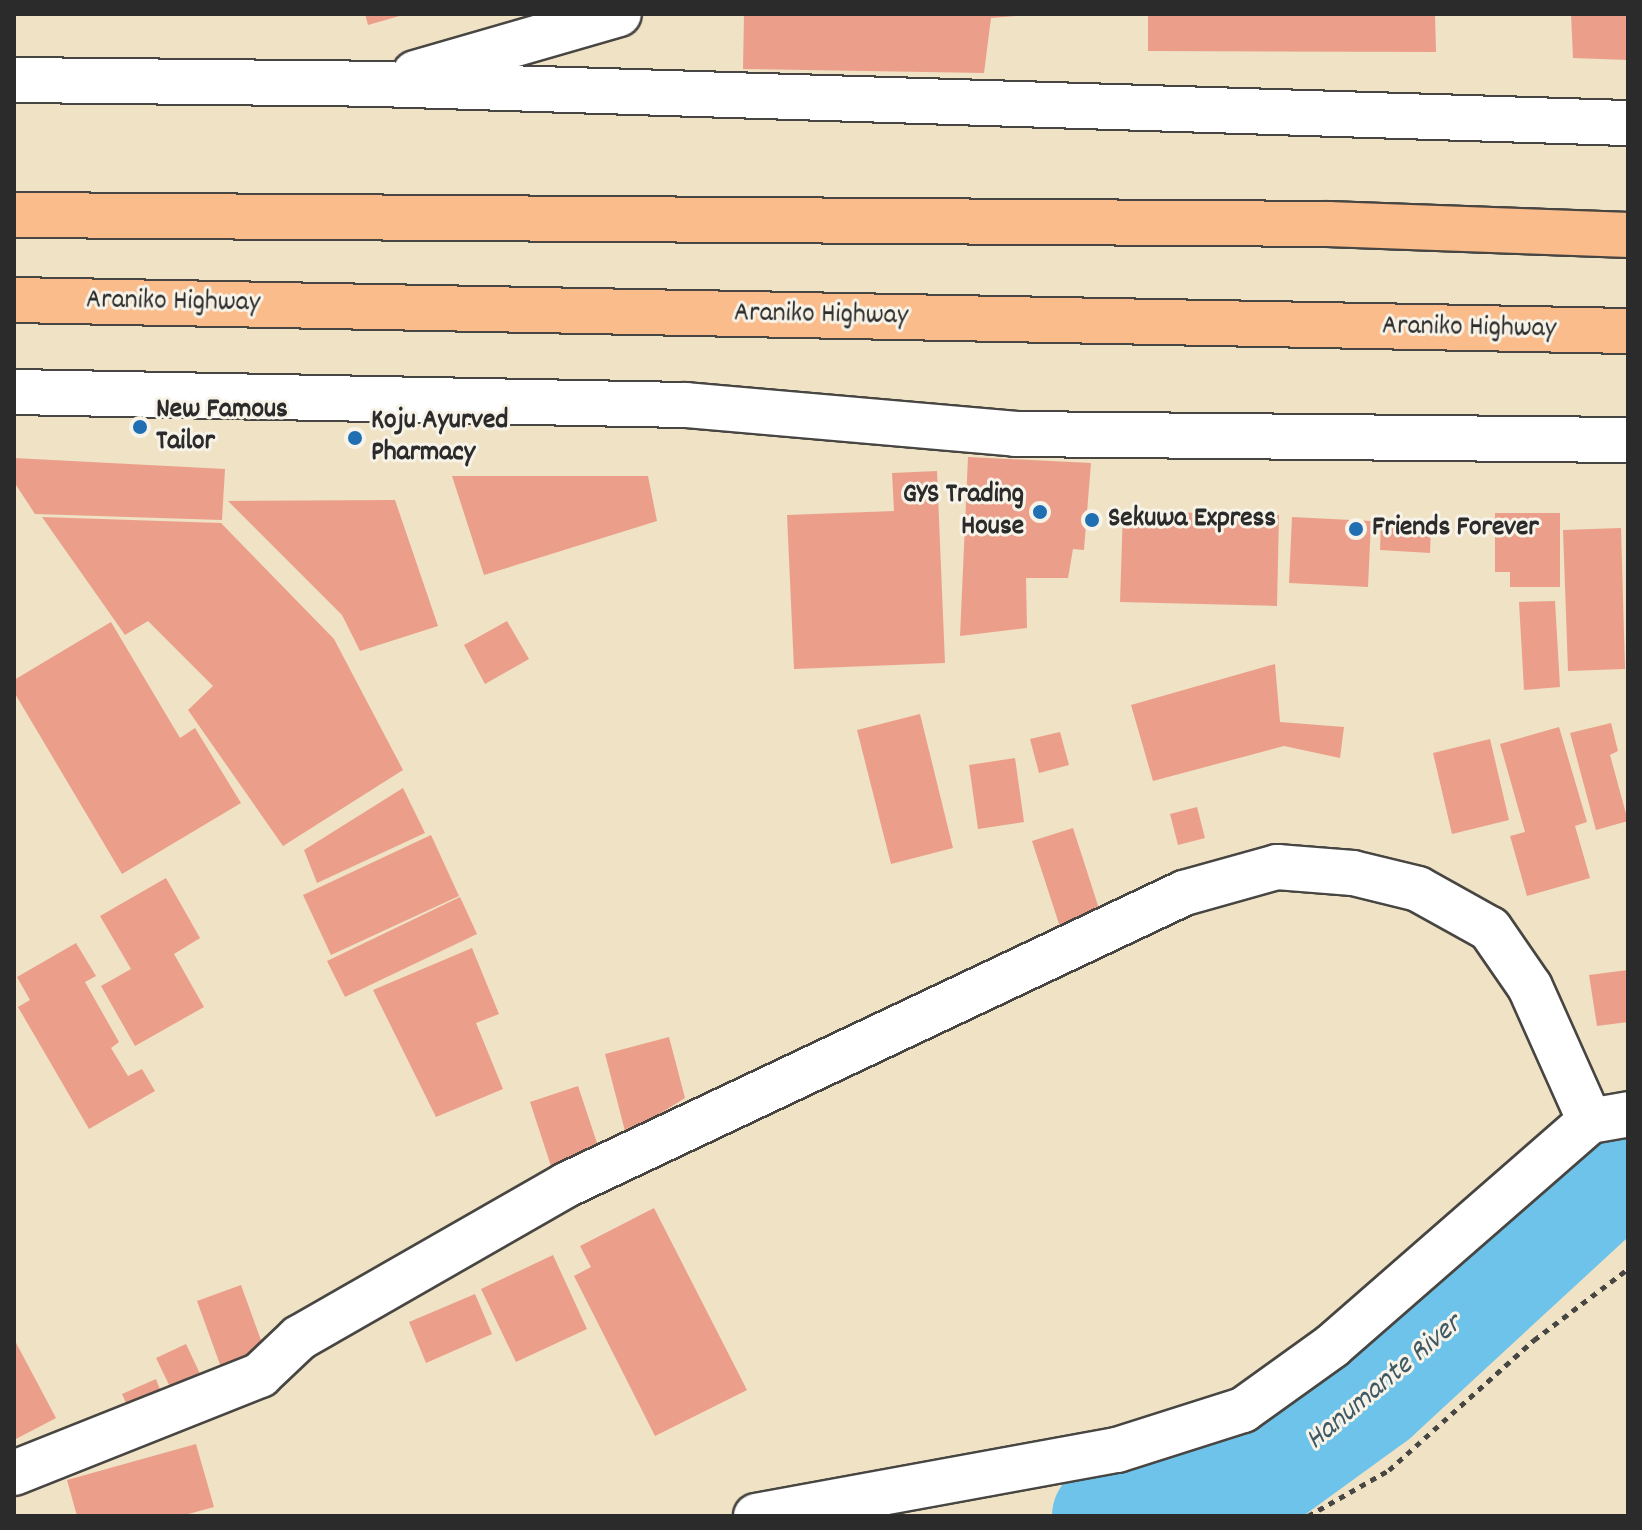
<!DOCTYPE html>
<html>
<head>
<meta charset="utf-8">
<style>
  body { margin:0 }
  #map { position:relative; width:1642px; height:1530px; overflow:hidden; background:#efe2c5; font-family:Dekko,sans-serif }
  div>[style] { position:absolute }
  [style*='--x'] { left:calc(var(--x)*1px); top:calc(var(--y)*1px); width:calc(var(--w)*1px); rotate:calc(var(--a)*1deg) }
  .river>* { height:104px; margin:-52px; padding:0 52px; transform-origin:52px; border-radius:52px; background:#6ec3ea }
  .building>* { inset:0; background:#eb9f8a }
  .path>* { height:5px; margin-top:-2.5px; transform-origin:0; background:repeating-linear-gradient(90deg,#484642 0 6px,transparent 0 12px) }
  .roads { filter:drop-shadow(2px 0 #484642) drop-shadow(-2px 0 #484642) drop-shadow(0 2px #484642) drop-shadow(0 -2px #484642) }
  .minor>* { height:44px; margin:-22px; padding:0 22px; transform-origin:22px; border-radius:22px; background:#fff }
  .highway>* { height:44px; margin:-22px; padding:0 22px; transform-origin:22px; border-radius:22px; background:#fabc8b }
  .dots>* { width:22px; height:22px; translate:-50% -50%; box-sizing:border-box; border:4px solid #f7f3e8; border-radius:50% }
  span { translate:-50% -50%; white-space:nowrap; text-align:center; line-height:1.15; -webkit-text-stroke:6px #f7f3e8; paint-order:stroke }
  .street-label { font-size:28px; color:#2b2b2b }
  .poi-label { font-size:28px; color:#2b2b2b; font-weight:700 }
  .left { translate:0 -50%; text-align:left }
  .right { translate:-100% -50%; text-align:right }
  .water-label { font-size:30px; color:#3f5964; font-style:italic }
  .frame { position:absolute; inset:0; border:16px solid #2b2b2b; pointer-events:none }
</style>
</head>
<body>
<div id="map">
  <div class="river">
    <div style="--x:1104;--y:1516;--w:155;--a:-11.2"></div>
    <div style="--x:1256;--y:1486;--w:150;--a:-36"></div>
    <div style="--x:1377;--y:1398;--w:314;--a:-42.7"></div>
    <div style="--x:1608;--y:1185;--w:21;--a:-14"></div>
  </div>
  <div class="building">
    <div style="clip-path:polygon(365px 14px,403px 14px,403px 15px,368px 25px)"></div>
    <div style="clip-path:polygon(744px 14px,1016px 14px,1016px 16px,991px 18px,984px 73px,743px 69px)"></div>
    <div style="clip-path:polygon(1148px 14px,1435px 14px,1436px 52px,1148px 51px)"></div>
    <div style="clip-path:polygon(1571px 14px,1628px 14px,1628px 60px,1573px 58px)"></div>
    <div style="clip-path:polygon(968px 457px,1091px 463px,1084px 550px,1073px 549px,1068px 578px,1026px 578px,1027px 628px,960px 636px)"></div>
    <div style="clip-path:polygon(14px 458px,225px 469px,222px 520px,35px 514px,14px 482px)"></div>
    <div style="clip-path:polygon(937px 471px,945px 663px,794px 669px,787px 515px,894px 511px,892px 473px)"></div>
    <div style="clip-path:polygon(452px 476px,648px 476px,657px 521px,484px 575px)"></div>
    <div style="clip-path:polygon(395px 500px,438px 626px,360px 651px,342px 615px,228px 501px)"></div>
    <div style="clip-path:polygon(1123px 511px,1279px 515px,1277px 606px,1120px 602px)"></div>
    <div style="clip-path:polygon(1495px 513px,1560px 513px,1560px 587px,1510px 587px,1510px 572px,1495px 572px)"></div>
    <div style="clip-path:polygon(42px 517px,221px 523px,334px 639px,403px 770px,283px 846px,188px 710px,213px 686px,148px 621px,125px 635px)"></div>
    <div style="clip-path:polygon(1292px 517px,1371px 521px,1368px 587px,1289px 583px)"></div>
    <div style="clip-path:polygon(1381px 519px,1431px 521px,1430px 553px,1380px 550px)"></div>
    <div style="clip-path:polygon(1621px 528px,1625px 669px,1568px 671px,1563px 530px)"></div>
    <div style="clip-path:polygon(1555px 601px,1560px 687px,1524px 690px,1519px 602px)"></div>
    <div style="clip-path:polygon(507px 621px,529px 659px,485px 684px,464px 645px)"></div>
    <div style="clip-path:polygon(111px 622px,180px 738px,195px 728px,241px 803px,122px 874px,14px 692px,14px 680px)"></div>
    <div style="clip-path:polygon(1275px 664px,1280px 722px,1344px 727px,1340px 758px,1284px 746px,1153px 781px,1131px 705px)"></div>
    <div style="clip-path:polygon(920px 714px,953px 848px,891px 864px,857px 730px)"></div>
    <div style="clip-path:polygon(1611px 723px,1618px 751px,1610px 755px,1628px 821px,1596px 830px,1570px 733px)"></div>
    <div style="clip-path:polygon(1559px 727px,1587px 822px,1575px 826px,1590px 878px,1527px 896px,1510px 836px,1525px 832px,1500px 744px)"></div>
    <div style="clip-path:polygon(1060px 732px,1069px 765px,1039px 773px,1030px 739px)"></div>
    <div style="clip-path:polygon(1490px 739px,1509px 820px,1452px 834px,1433px 753px)"></div>
    <div style="clip-path:polygon(1015px 758px,1024px 822px,978px 829px,969px 765px)"></div>
    <div style="clip-path:polygon(403px 788px,425px 833px,317px 883px,304px 850px)"></div>
    <div style="clip-path:polygon(1197px 807px,1205px 838px,1178px 845px,1170px 814px)"></div>
    <div style="clip-path:polygon(1073px 828px,1102px 918px,1061px 930px,1032px 841px)"></div>
    <div style="clip-path:polygon(431px 835px,459px 896px,331px 955px,303px 895px)"></div>
    <div style="clip-path:polygon(166px 878px,200px 938px,174px 954px,204px 1007px,135px 1046px,101px 986px,131px 969px,100px 916px)"></div>
    <div style="clip-path:polygon(460px 897px,477px 934px,345px 997px,327px 961px)"></div>
    <div style="clip-path:polygon(76px 943px,96px 976px,85px 982px,119px 1042px,111px 1048px,128px 1076px,142px 1069px,155px 1091px,89px 1129px,18px 1007px,30px 1000px,17px 977px)"></div>
    <div style="clip-path:polygon(472px 948px,499px 1014px,476px 1023px,503px 1089px,436px 1117px,373px 990px)"></div>
    <div style="clip-path:polygon(1628px 970px,1628px 1022px,1597px 1026px,1589px 975px)"></div>
    <div style="clip-path:polygon(669px 1037px,685px 1098px,626px 1135px,605px 1054px)"></div>
    <div style="clip-path:polygon(578px 1086px,599px 1149px,551px 1166px,530px 1102px)"></div>
    <div style="clip-path:polygon(654px 1208px,747px 1390px,655px 1436px,574px 1276px,591px 1267px,580px 1246px)"></div>
    <div style="clip-path:polygon(553px 1255px,587px 1329px,516px 1362px,481px 1289px)"></div>
    <div style="clip-path:polygon(241px 1285px,266px 1354px,222px 1370px,197px 1301px)"></div>
    <div style="clip-path:polygon(475px 1294px,492px 1334px,426px 1363px,409px 1322px)"></div>
    <div style="clip-path:polygon(14px 1339px,56px 1418px,14px 1440px)"></div>
    <div style="clip-path:polygon(186px 1344px,201px 1376px,172px 1391px,156px 1358px)"></div>
    <div style="clip-path:polygon(156px 1379px,165px 1403px,132px 1417px,122px 1394px)"></div>
    <div style="clip-path:polygon(196px 1444px,214px 1507px,181px 1516px,77px 1516px,67px 1480px)"></div>
  </div>
  <div class="path">
    <div style="--x:1308;--y:1516;--w:93;--a:-29.6"></div>
    <div style="--x:1389;--y:1470;--w:195;--a:-41.9"></div>
    <div style="--x:1534;--y:1340;--w:118;--a:-37.1"></div>
  </div>
  <div class="roads">
    <div class="minor">
      <div style="--x:415;--y:73;--w:212;--a:-16.1"></div>
      <div style="--x:14;--y:80;--w:364;--a:0.6"></div>
      <div style="--x:378;--y:84;--w:1251;--a:1.79"></div>
      <div style="--x:14;--y:392;--w:672;--a:1.11"></div>
      <div style="--x:686;--y:405;--w:330;--a:5"></div>
      <div style="--x:1015;--y:434;--w:613;--a:0.56"></div>
      <div style="--x:14;--y:1473;--w:265;--a:-21.7"></div>
      <div style="--x:260;--y:1375;--w:54;--a:-43.5"></div>
      <div style="--x:299;--y:1338;--w:308;--a:-29.8"></div>
      <div style="--x:566;--y:1185;--w:684;--a:-25.29"></div>
      <div style="--x:1184;--y:893;--w:97;--a:-15.6"></div>
      <div style="--x:1277;--y:867;--w:76;--a:4.5"></div>
      <div style="--x:1353;--y:873;--w:67;--a:13.8"></div>
      <div style="--x:1418;--y:889;--w:82;--a:29.1"></div>
      <div style="--x:1490;--y:929;--w:70;--a:55.4"></div>
      <div style="--x:1530;--y:987;--w:147;--a:65.9"></div>
      <div style="--x:756;--y:1516;--w:367;--a:-10.4"></div>
      <div style="--x:1117;--y:1450;--w:132;--a:-17.6"></div>
      <div style="--x:1243;--y:1410;--w:110;--a:-35.7"></div>
      <div style="--x:1332;--y:1346;--w:342;--a:-41.1"></div>
      <div style="--x:1590;--y:1121;--w:39;--a:-10"></div>
    </div>
    <div class="highway">
      <div style="--x:14;--y:215;--w:1315;--a:0.39"></div>
      <div style="--x:1329;--y:224;--w:299;--a:2.1"></div>
      <div style="--x:14;--y:300;--w:1614;--a:1.1"></div>
    </div>
  </div>
  <div class="dots">
    <div style="left:140px;top:427px;background:#1f6fb2"></div>
    <div style="left:355px;top:438px;background:#1f6fb2"></div>
    <div style="left:1040px;top:512px;background:#1f6fb2"></div>
    <div style="left:1092px;top:520px;background:#1f6fb2"></div>
    <div style="left:1356px;top:529px;background:#1f6fb2"></div>
  </div>
  <div class="street-label">
    <span style="left:173px;top:303px;rotate:1deg">Araniko Highway</span>
    <span style="left:821px;top:316px;rotate:1deg">Araniko Highway</span>
    <span style="left:1469px;top:329px;rotate:1deg">Araniko Highway</span>
  </div>
  <div class="poi-label">
    <span class="left" style="left:156px;top:427px">New Famous<br>Tailor</span>
    <span class="left" style="left:371px;top:438px">Koju Ayurved<br>Pharmacy</span>
    <span class="right" style="left:1024px;top:512px">GYS Trading<br>House</span>
    <span class="left" style="left:1108px;top:520px">Sekuwa Express</span>
    <span class="left" style="left:1372px;top:529px">Friends Forever</span>
  </div>
  <div class="water-label">
    <span style="left:1385px;top:1384px;rotate:-40deg">Hanumante River</span>
  </div>
  <div class="frame"></div>
</div>
</body>
</html>
